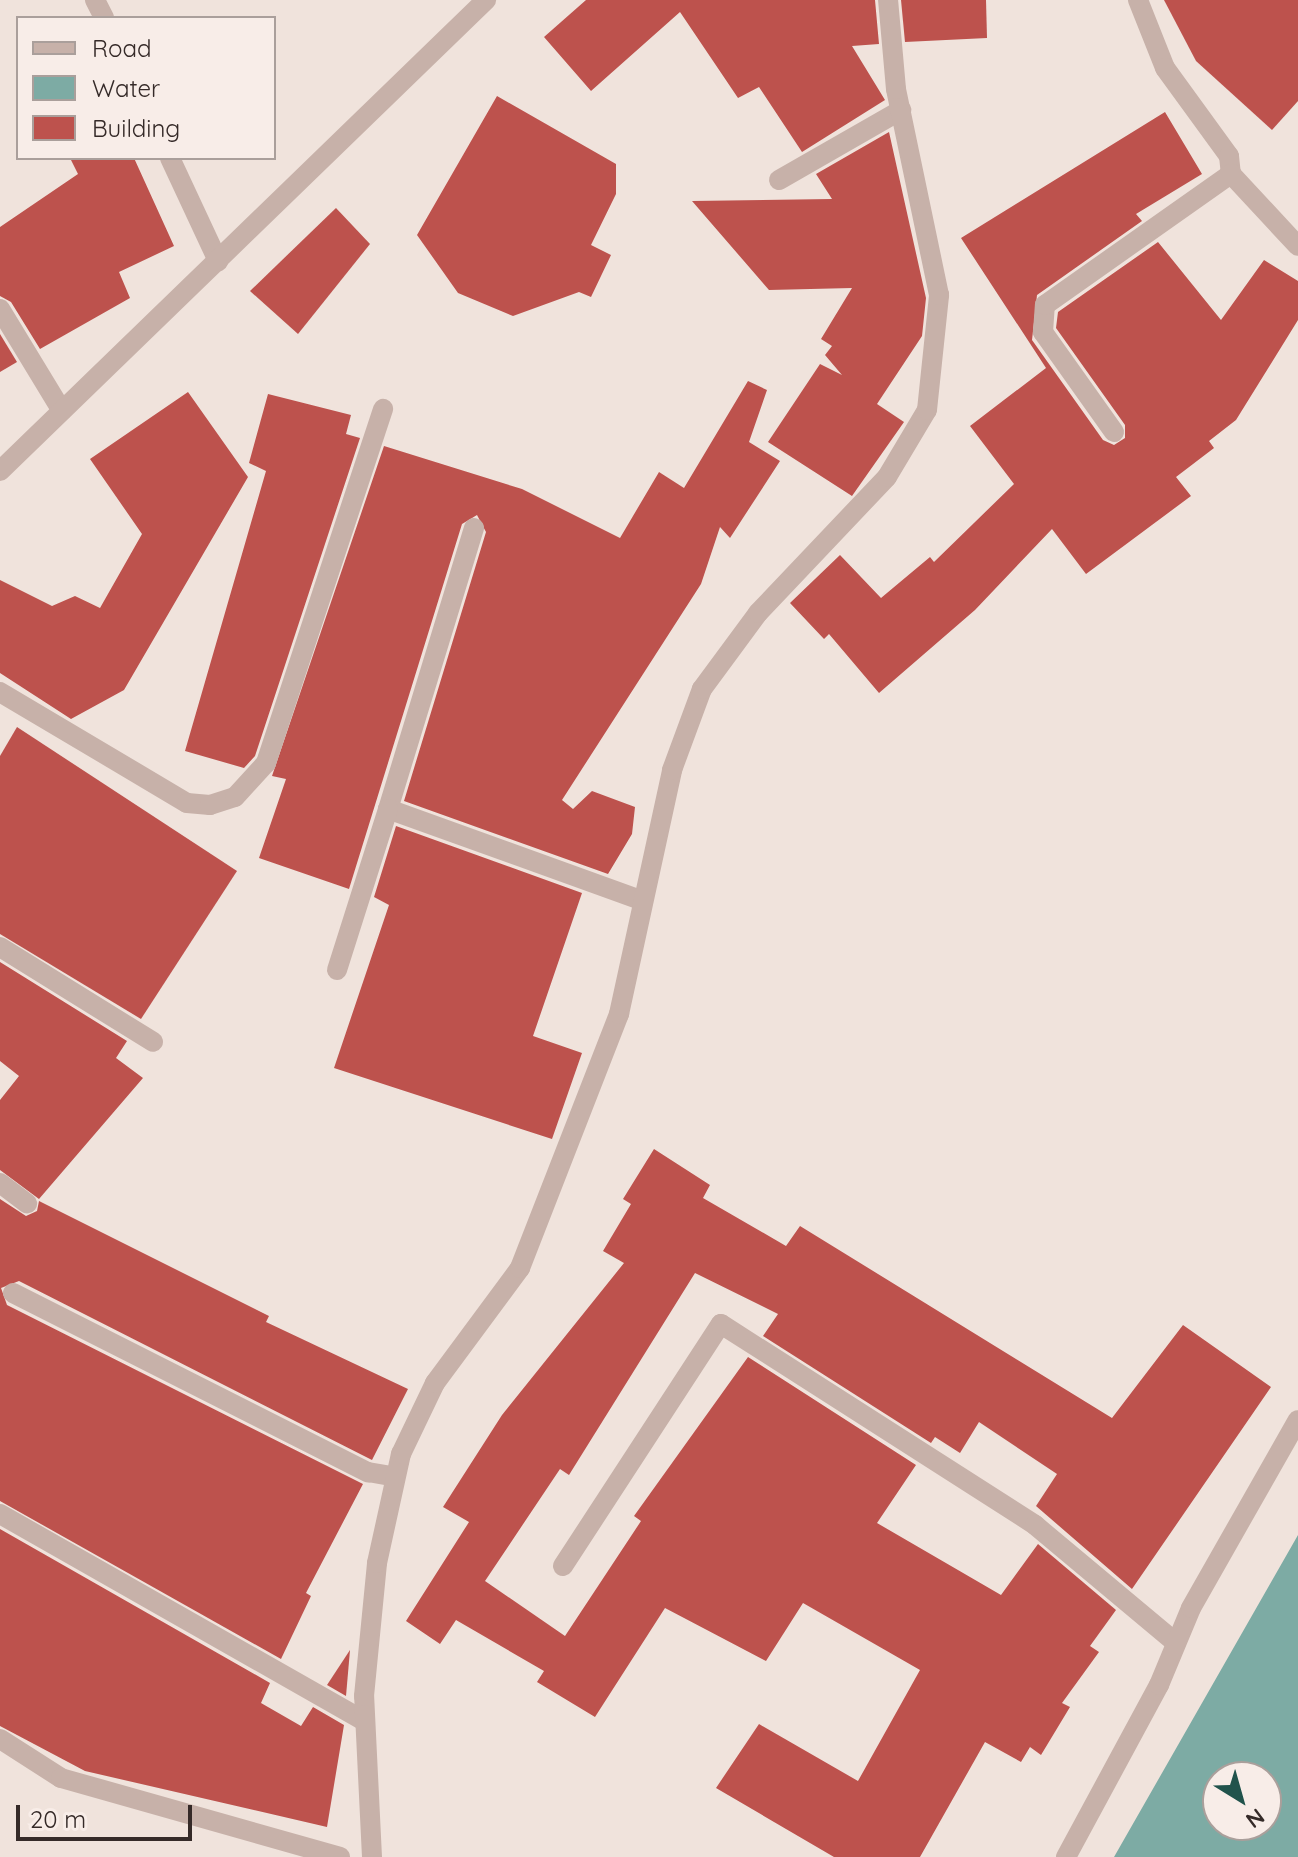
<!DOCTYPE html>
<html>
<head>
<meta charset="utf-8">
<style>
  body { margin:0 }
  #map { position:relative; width:1298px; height:1857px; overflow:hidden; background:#f0e3dc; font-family:Quicksand,sans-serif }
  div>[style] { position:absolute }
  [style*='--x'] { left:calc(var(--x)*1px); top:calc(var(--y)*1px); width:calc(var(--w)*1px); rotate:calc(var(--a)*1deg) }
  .water>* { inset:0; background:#7daba4 }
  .building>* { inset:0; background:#bd524d }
  .minor>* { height:20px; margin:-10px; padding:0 10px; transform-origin:10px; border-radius:10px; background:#c7b1a9 }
  .tertiary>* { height:20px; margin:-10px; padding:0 10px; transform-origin:10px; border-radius:10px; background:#c7b1a9 }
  span { translate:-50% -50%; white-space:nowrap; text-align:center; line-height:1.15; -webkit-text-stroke:8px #f8ede8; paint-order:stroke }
  .legend { position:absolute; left:16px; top:16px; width:260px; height:144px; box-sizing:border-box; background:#f8ede8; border:2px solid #aa9f9b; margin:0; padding:10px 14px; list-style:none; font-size:24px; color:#352a28 }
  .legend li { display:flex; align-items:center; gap:16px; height:40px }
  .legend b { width:40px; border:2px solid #aa9f9b }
  .north { position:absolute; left:1202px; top:1761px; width:80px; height:80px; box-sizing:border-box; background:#f8ede8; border:2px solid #aa9f9b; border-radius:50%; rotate:143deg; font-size:22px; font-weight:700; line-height:32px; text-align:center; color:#352a28 }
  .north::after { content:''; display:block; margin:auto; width:28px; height:36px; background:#21534c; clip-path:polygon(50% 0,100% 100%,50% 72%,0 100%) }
  .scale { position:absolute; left:16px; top:1805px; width:176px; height:36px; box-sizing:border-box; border:4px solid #352a28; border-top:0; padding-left:10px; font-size:24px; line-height:28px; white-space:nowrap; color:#352a28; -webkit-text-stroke:6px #f8ede8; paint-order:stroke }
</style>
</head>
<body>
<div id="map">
  <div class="water">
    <div style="clip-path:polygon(evenodd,1298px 1535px,1298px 1857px,1114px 1857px,1298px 1535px,1218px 1777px,1266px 1777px,1266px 1825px,1218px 1825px,1218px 1777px)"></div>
  </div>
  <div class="building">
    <div style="clip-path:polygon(586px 0,875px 0,879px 44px,852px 46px,885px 100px,802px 152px,759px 87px,738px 98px,680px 12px,591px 91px,544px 37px)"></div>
    <div style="clip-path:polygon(901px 0,986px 0,987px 38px,905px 42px)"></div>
    <div style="clip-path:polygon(1164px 0,1298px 0,1298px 101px,1272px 130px,1196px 61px)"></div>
    <div style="clip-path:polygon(497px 96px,616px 164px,616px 194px,591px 245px,611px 255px,591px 297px,579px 292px,513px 316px,458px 293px,417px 235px)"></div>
    <div style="clip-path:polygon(1165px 112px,1202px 174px,1136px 214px,1142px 221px,1037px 295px,1032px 340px,1103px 440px,1114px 445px,1125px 438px,1125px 425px,1056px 328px,1058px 312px,1158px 242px,1221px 320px,1264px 260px,1298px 281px,1298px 320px,1236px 420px,1209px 441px,1214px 448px,1176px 477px,1191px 496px,1086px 574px,1052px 529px,975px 610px,879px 693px,829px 634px,824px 639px,790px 603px,840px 555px,881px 598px,930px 557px,934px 562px,1014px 484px,970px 426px,1046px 368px,961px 238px)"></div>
    <div style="clip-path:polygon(889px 132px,926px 298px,922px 336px,877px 404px,904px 422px,852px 496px,768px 442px,820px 364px,842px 375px,825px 355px,832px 346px,821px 339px,852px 288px,769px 290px,692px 201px,832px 199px,816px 174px)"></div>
    <div style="clip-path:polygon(70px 158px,134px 158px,174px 246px,119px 272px,130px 298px,40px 349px,11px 302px,0 296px,0 227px,78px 174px)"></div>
    <div style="clip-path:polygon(336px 208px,370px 244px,298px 334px,250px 291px)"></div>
    <div style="clip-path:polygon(0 334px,17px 362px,0 372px)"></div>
    <div style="clip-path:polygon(748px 381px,767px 390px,749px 442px,780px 461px,730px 538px,720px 527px,701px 584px,562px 800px,573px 809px,592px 791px,635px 807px,632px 834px,608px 874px,404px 801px,486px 532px,477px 515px,462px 524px,349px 889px,259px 858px,286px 779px,272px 776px,384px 446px,522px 489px,620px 538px,659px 472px,684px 488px)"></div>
    <div style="clip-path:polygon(188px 392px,248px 477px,124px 690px,71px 719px,0 673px,0 580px,52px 606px,75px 596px,100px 608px,142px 534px,90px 459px)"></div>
    <div style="clip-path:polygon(268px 394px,351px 415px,346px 434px,360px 438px,255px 756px,244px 768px,185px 751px,266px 471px,249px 463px)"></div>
    <div style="clip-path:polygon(17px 727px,237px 871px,141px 1019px,0 934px,0 756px)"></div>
    <div style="clip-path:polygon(396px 826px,582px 893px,533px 1036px,582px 1053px,552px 1139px,334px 1068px,389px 905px,374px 897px)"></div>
    <div style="clip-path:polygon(0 962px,127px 1041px,116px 1058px,143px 1078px,39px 1199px,0 1170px,0 1100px,19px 1076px,0 1061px)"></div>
    <div style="clip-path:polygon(654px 1149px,710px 1185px,703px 1198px,786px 1246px,800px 1226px,1112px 1418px,1183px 1325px,1271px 1387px,1132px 1589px,1036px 1506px,1057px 1474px,979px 1422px,960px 1453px,935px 1437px,931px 1443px,763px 1336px,778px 1314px,695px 1273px,569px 1475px,560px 1469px,485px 1581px,565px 1636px,641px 1521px,634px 1516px,748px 1357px,916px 1465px,877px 1523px,1001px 1595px,1038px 1544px,1116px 1610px,1090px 1646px,1099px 1652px,1062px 1703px,1070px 1707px,1041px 1755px,1030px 1747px,1021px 1762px,985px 1742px,920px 1857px,834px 1857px,716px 1788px,759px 1724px,858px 1781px,920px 1670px,803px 1603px,766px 1661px,665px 1608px,595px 1717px,537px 1682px,544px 1671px,456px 1620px,440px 1644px,406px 1621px,469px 1522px,443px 1507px,502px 1415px,624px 1263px,603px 1251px,631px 1204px,623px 1199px)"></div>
    <div style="clip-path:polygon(0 1199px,26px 1216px,37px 1211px,39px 1201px,269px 1316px,266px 1322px,408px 1389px,372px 1460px,19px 1281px,1px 1288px,7px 1305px,363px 1484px,306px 1593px,311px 1596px,281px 1659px,0 1501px)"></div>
    <div style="clip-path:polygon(0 1529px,270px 1683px,261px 1703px,301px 1726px,313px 1707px,344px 1725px,327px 1827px,85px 1771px,0 1726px)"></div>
    <div style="clip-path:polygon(350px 1650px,346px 1696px,327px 1685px)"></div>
  </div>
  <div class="minor">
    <div style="--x:95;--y:0;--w:20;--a:63"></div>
    <div style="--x:1138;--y:0;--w:73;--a:68.3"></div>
    <div style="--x:1165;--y:68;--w:109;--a:54"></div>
    <div style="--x:1229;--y:156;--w:18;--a:84"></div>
    <div style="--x:1231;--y:174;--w:98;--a:47.1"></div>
    <div style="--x:170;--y:158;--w:114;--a:65"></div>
    <div style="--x:779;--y:180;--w:141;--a:-29.8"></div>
    <div style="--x:0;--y:309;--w:119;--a:58.7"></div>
    <div style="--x:1114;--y:432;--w:123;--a:-125.4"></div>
    <div style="--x:1043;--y:332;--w:27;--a:-86"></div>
    <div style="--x:1045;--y:305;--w:228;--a:-35.2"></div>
    <div style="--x:474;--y:528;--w:294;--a:107"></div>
    <div style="--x:388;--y:809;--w:271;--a:19.8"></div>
    <div style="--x:0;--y:692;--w:217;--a:30.7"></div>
    <div style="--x:187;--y:803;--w:23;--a:5"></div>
    <div style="--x:210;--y:805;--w:26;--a:-18"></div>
    <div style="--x:235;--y:797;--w:46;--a:-47.6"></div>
    <div style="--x:266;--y:763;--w:373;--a:-71.7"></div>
    <div style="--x:0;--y:947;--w:180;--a:31.8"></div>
    <div style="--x:337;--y:970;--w:169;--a:-72.4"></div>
    <div style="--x:0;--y:1183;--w:34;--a:37"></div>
    <div style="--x:13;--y:1293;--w:398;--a:26.8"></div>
    <div style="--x:368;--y:1472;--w:27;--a:10"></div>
    <div style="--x:0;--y:1514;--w:419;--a:29.6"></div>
    <div style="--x:563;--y:1566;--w:289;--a:-56.9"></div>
    <div style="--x:721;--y:1324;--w:373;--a:32.6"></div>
    <div style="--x:1035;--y:1525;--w:182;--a:39.9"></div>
    <div style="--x:0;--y:1739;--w:72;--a:32.6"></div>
    <div style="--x:61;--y:1778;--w:290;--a:15.8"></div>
    <div style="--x:372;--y:1857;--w:161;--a:-92.8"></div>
    <div style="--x:364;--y:1696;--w:134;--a:-84.4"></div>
    <div style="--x:377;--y:1563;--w:112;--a:-77.6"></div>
    <div style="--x:401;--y:1454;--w:79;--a:-64.4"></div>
    <div style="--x:435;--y:1383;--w:143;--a:-53.5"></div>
    <div style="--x:520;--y:1268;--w:273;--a:-68.7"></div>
    <div style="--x:619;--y:1014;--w:250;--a:-77.7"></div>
    <div style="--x:672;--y:770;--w:86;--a:-69.7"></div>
    <div style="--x:702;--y:689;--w:94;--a:-53.6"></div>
    <div style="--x:758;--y:613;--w:187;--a:-46.5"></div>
    <div style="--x:887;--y:477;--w:78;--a:-59.2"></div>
    <div style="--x:927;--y:410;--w:116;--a:-84"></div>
    <div style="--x:939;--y:295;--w:210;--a:-101.8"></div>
    <div style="--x:896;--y:89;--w:89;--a:-95.1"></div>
    <div style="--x:1066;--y:1857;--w:196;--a:-61.6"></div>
    <div style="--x:1159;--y:1685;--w:83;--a:-67.4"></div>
    <div style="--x:1191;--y:1608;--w:216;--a:-60.4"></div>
  </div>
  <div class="tertiary">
    <div style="--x:0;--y:471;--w:677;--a:-44.1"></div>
  </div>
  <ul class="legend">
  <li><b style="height:10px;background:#c7b1a9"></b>Road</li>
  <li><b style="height:22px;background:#7daba4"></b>Water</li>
  <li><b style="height:22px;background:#bd524d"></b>Building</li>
  </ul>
  <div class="north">N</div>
  <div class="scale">20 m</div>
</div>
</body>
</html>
